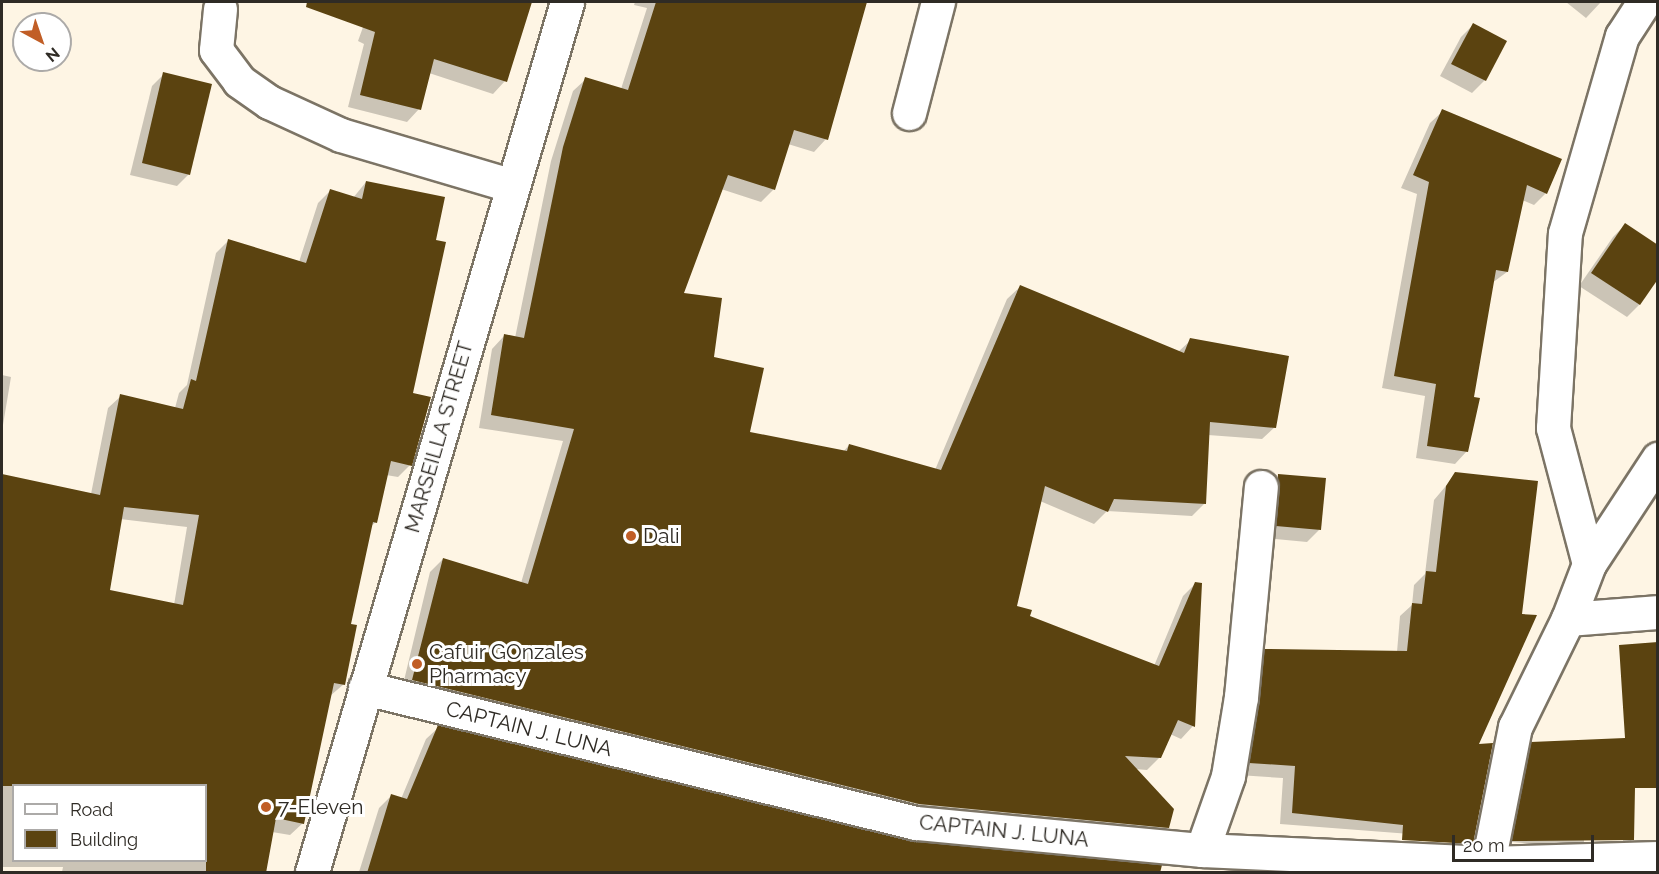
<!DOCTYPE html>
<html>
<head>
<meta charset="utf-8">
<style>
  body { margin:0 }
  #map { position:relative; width:1659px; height:874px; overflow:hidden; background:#fef5e4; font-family:Raleway,sans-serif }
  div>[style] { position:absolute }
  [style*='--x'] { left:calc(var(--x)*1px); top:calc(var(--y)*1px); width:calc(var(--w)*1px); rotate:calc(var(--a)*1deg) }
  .shadow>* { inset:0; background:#0003 }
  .building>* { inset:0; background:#5b4310 }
  .roads { filter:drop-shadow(2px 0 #7c7465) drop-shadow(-2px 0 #7c7465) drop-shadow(0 2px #7c7465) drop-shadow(0 -2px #7c7465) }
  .minor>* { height:33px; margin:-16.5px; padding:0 16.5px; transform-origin:16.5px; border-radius:16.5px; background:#fff }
  .tertiary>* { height:33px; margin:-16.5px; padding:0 16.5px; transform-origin:16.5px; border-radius:16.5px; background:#fff }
  .secondary>* { height:33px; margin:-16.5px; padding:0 16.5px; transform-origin:16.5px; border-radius:16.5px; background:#fff }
  .dots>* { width:16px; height:16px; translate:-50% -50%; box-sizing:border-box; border:3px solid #fff; border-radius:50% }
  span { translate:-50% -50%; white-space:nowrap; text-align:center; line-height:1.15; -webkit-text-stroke:6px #fff; paint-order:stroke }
  .street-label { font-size:21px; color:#2f2b25 }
  .poi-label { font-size:21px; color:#2f2b25 }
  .left { translate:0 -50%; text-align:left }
  .frame { position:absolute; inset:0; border:3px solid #2f2b25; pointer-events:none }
  .legend { position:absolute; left:12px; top:784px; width:195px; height:78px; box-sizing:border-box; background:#fff; border:2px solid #acaaa8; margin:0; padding:8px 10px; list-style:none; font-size:18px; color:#2f2b25 }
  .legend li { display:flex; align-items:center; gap:12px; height:30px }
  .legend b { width:30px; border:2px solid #acaaa8 }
  .north { position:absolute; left:12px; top:12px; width:60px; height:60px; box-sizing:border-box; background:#fff; border:2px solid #acaaa8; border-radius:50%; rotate:140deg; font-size:16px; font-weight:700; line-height:24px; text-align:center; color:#2f2b25 }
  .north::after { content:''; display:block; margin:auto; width:21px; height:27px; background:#c15e26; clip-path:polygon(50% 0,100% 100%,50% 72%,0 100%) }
  .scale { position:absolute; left:1452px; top:835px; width:142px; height:27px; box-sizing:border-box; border:3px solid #2f2b25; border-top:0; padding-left:8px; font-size:18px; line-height:21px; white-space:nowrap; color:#2f2b25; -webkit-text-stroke:4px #fff; paint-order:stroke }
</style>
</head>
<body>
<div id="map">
  <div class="shadow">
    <div style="clip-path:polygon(372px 2px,497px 2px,493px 14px,505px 81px,493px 94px,429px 73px,419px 109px,407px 122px,348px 107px,364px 44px,358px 41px)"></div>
    <div style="clip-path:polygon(635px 2px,863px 2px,826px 139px,814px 152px,788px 144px,773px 190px,761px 202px,721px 189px,682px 294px,748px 434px,843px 452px,849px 445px,935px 470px,1007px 299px,1020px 287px,1178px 352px,1191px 340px,1275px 427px,1262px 439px,1208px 435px,1204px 504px,1192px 516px,1107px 511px,1094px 524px,1040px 501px,1016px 607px,1028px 617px,1154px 666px,1183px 596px,1196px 583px,1200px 584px,1193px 726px,1181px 739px,1170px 734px,1160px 757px,1147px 770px,1135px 769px,1168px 827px,1155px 840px,906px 816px,401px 693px,430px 572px,443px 559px,521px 583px,563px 441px,479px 428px,492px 349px,504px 336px,515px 338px,551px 161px,573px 91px,586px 79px,621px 89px,647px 8px,634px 5px)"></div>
    <div style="clip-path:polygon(1566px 2px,1601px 2px,1586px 18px)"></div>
    <div style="clip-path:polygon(1473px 25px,1485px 80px,1472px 93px,1440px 76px,1461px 37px)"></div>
    <div style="clip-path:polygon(164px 74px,189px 174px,177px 186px,130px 175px,152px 86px)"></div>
    <div style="clip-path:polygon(1443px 111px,1546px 193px,1534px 205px,1522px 200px,1507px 272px,1492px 283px,1473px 398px,1467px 451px,1455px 464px,1416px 458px,1425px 396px,1382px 388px,1417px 194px,1401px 188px,1430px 123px)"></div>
    <div style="clip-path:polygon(evenodd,366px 182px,434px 242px,411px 394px,410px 465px,398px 477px,386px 475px,376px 522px,370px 527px,349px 625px,344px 684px,330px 696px,303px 823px,290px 835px,272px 832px,265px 872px,62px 872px,63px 867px,2px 867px,2px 476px,91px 494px,108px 408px,121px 396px,175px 408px,179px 393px,187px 385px,216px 253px,228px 241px,299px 262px,318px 203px,330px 191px,353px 198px,366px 182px,120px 519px,187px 527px,174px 605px,108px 591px,120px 519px,366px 182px,14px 786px,206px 786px,206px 860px,14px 860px,14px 786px)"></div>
    <div style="clip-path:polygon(1625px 225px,1658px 276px,1639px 305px,1627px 317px,1579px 286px,1613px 237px)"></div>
    <div style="clip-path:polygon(2px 375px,11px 377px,2px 431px)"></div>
    <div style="clip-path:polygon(1456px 474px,1477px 746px,1462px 838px,1280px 824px,1283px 778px,1238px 775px,1253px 663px,1265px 651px,1397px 652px,1400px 616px,1412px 605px,1414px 585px,1425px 574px,1434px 500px)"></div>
    <div style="clip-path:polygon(1279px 476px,1319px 530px,1307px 542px,1265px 538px,1267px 488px)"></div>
    <div style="clip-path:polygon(439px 727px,914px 843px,1158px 872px,359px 872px,379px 808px,391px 796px,401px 799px,426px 739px)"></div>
    <div style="clip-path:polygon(evenodd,1532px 743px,1633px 839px,1620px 852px,1502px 841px,1519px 756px,1532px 743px,1527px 753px,1530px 753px,1514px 837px,1511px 836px,1527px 753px,1532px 743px,1623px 839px,1623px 842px,1584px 843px,1584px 840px,1623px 839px)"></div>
  </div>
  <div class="building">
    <div style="clip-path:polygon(307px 2px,532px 2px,507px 82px,434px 59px,421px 110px,360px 95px,375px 32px,306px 7px)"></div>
    <div style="clip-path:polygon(656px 2px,867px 2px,828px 140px,794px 130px,775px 190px,728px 175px,684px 293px,722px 298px,714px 357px,764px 368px,750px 432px,847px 451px,849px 444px,941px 470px,1020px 285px,1184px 353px,1190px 338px,1289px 356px,1276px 428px,1210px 422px,1206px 504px,1114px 499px,1108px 512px,1045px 486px,1017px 606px,1032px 610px,1030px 616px,1159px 666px,1195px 582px,1202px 583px,1195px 727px,1178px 720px,1161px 758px,1125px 756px,1174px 809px,1169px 828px,919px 804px,412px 680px,443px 558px,528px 584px,574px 429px,491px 415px,504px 334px,524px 338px,563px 147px,585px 77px,628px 90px)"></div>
    <div style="clip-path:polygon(1473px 23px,1507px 41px,1486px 81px,1451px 64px)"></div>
    <div style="clip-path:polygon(163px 72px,212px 84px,190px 175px,142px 163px)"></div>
    <div style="clip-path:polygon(1442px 109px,1562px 159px,1547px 194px,1527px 185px,1508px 272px,1496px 270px,1474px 397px,1480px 398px,1468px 452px,1427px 446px,1436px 384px,1394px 376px,1429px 182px,1413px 175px)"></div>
    <div style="clip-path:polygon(evenodd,366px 181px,445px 197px,436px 240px,446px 242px,413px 393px,431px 397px,412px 466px,391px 461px,377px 523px,373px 522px,351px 624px,357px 625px,345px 685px,334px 683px,304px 824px,276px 818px,266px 873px,206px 873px,206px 786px,2px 786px,2px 474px,100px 495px,120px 394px,183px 409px,191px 379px,196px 381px,228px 239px,306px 263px,330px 189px,362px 199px,366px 181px,124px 507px,199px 515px,183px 605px,110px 590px,124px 507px)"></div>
    <div style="clip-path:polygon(1625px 223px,1658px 245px,1658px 279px,1640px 305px,1591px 273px)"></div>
    <div style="clip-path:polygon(1455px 472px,1538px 481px,1522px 614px,1537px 615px,1479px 744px,1493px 743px,1473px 844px,1402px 840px,1403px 825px,1292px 813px,1295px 766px,1249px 763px,1264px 649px,1407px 651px,1412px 603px,1422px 604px,1426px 571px,1436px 572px,1446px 486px)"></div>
    <div style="clip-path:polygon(1278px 474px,1326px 478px,1321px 530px,1276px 526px)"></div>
    <div style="clip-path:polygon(1658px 642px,1658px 788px,1635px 788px,1634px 840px,1511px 841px,1531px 742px,1625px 738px,1619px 645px)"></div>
    <div style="clip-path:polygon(438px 725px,912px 841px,1162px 865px,1160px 873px,367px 873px,391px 794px,407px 799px)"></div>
  </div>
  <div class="roads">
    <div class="minor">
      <div style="--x:220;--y:9;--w:41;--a:95.6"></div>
      <div style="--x:216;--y:50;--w:39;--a:53"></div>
      <div style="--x:239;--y:81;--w:37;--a:35"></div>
      <div style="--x:269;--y:102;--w:79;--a:24.6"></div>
      <div style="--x:341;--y:135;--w:179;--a:16.5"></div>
      <div style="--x:909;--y:113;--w:115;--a:-75.4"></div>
      <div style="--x:1589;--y:564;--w:141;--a:-104.8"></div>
      <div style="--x:1553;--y:428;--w:195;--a:-86.5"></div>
      <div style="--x:1565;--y:233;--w:205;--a:-73.9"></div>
      <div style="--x:1622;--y:36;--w:40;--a:-57.1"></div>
      <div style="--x:1568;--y:619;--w:90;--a:-4.4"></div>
      <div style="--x:1202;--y:850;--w:78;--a:-70.6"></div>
      <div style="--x:1228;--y:776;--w:80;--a:-80.7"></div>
      <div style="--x:1241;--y:697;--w:211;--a:-84.6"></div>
      <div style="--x:1488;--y:863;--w:139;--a:-78.8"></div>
      <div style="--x:1515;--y:727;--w:120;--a:-63.9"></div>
      <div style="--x:1568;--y:619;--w:59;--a:-69.1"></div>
      <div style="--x:1589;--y:564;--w:126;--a:-56.7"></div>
    </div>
    <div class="tertiary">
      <div style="--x:365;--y:688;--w:567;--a:13.77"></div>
      <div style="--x:916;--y:823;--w:287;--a:5.4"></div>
      <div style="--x:1202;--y:850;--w:286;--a:2.6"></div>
      <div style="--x:1488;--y:863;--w:170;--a:-1.7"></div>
    </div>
    <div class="secondary">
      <div style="--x:312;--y:872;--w:907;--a:-73.66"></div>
    </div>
  </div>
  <div class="dots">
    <div style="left:631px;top:536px;background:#c15e26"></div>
    <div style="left:417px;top:664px;background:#c15e26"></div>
    <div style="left:266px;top:807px;background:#c15e26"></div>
  </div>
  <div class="street-label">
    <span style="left:439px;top:437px;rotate:-74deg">MARSEILLA STREET</span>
    <span style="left:529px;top:729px;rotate:14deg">CAPTAIN J. LUNA</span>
    <span style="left:1004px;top:831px;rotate:6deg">CAPTAIN J. LUNA</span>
  </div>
  <div class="poi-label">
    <span class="left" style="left:643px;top:536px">Dali</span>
    <span class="left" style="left:429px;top:664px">Cafuir GOnzales<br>Pharmacy</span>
    <span class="left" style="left:278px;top:807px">7-Eleven</span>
  </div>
  <div class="frame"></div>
  <ul class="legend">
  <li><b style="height:8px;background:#fff"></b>Road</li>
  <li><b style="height:16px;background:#5b4310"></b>Building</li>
  </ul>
  <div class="north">N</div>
  <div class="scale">20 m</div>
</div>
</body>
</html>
